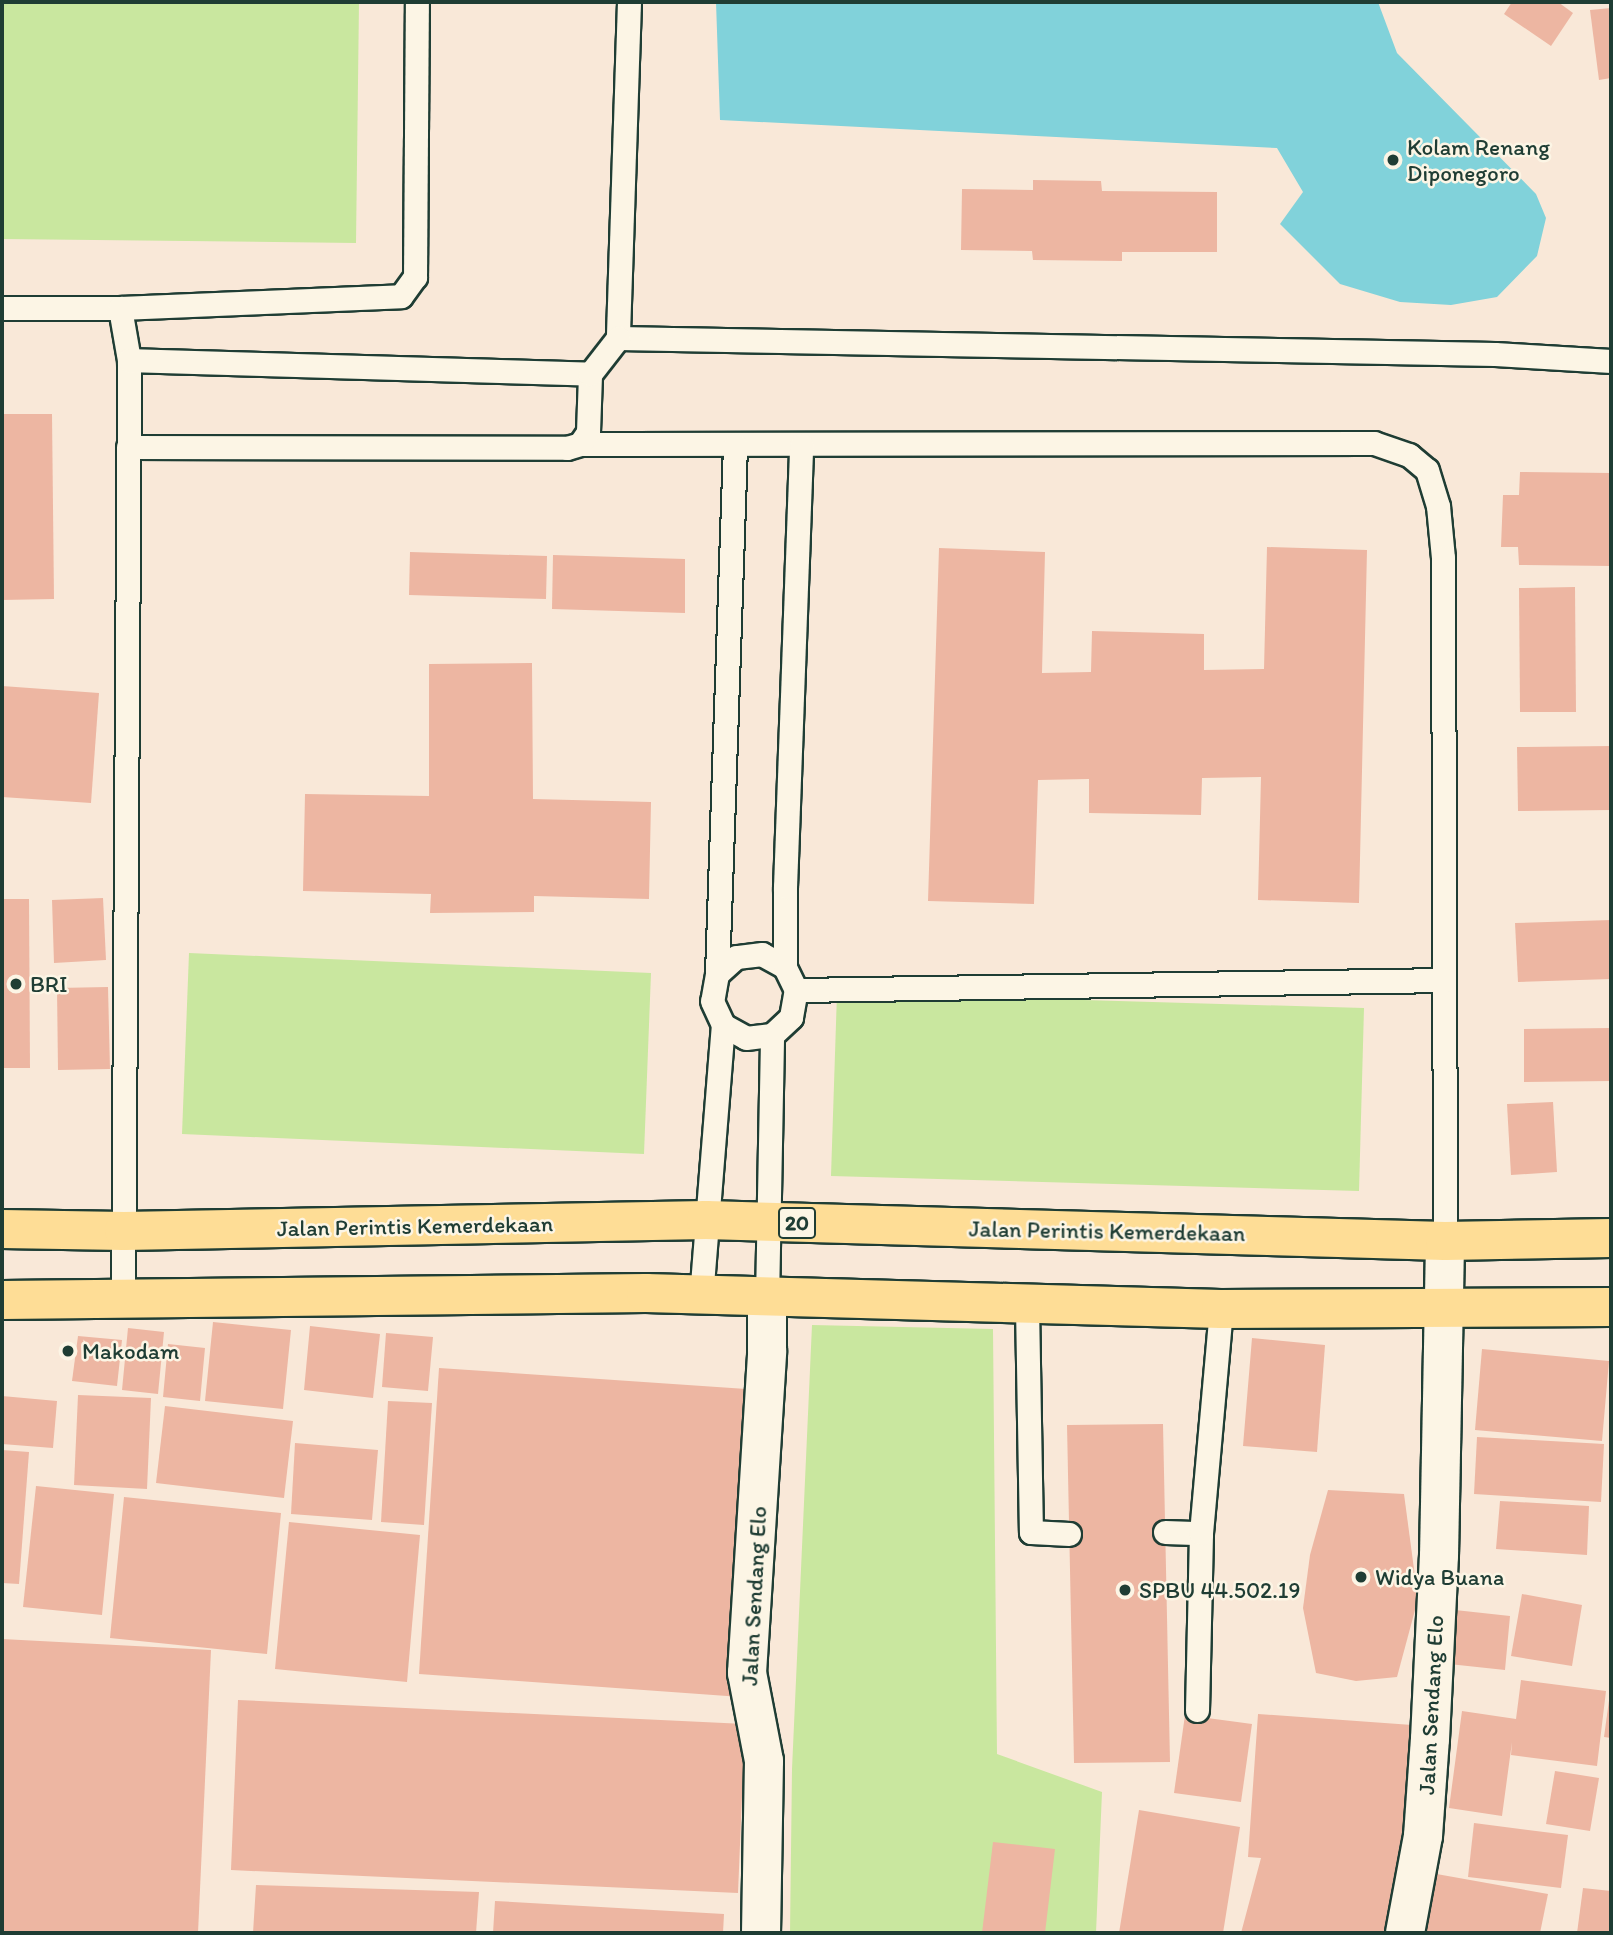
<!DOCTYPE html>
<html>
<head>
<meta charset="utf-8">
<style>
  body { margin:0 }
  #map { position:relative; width:1613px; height:1935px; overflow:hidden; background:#f9e8d8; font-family:Itim,sans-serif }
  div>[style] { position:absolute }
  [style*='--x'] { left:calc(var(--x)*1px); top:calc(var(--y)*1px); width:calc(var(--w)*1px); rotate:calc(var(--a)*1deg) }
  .green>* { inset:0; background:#c9e79f }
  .water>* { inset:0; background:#81d2da }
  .building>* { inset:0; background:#edb6a2 }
  .roads { filter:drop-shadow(2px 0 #1f3d34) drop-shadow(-2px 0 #1f3d34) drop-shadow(0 2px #1f3d34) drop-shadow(0 -2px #1f3d34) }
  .lane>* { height:23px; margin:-11.5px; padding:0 11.5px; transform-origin:11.5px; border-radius:11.5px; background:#fcf5e5 }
  .street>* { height:38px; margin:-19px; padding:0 19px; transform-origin:19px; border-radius:19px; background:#fcf5e5 }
  .highway>* { height:38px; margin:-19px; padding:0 19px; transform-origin:19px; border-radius:19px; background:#fedd96 }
  .dots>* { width:19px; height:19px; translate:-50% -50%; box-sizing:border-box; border:4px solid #fcf5e5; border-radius:50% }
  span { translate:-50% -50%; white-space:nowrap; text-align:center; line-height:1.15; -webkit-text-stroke:5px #fcf5e5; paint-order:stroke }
  .shield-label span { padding:2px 5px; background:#fcf5e5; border:2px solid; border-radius:5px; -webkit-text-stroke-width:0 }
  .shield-label { font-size:21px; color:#1f3d34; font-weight:700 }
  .poi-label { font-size:23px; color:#1f3d34 }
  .left { translate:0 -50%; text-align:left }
  .street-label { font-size:23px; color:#1f3d34 }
  .frame { position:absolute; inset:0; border:4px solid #1f3d34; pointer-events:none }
</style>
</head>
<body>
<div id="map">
  <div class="green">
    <div style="clip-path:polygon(2px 2px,359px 2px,356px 243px,2px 239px)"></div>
    <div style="clip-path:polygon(189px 953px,651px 973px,644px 1154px,182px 1134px)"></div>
    <div style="clip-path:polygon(837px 993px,1364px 1008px,1359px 1191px,831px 1176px)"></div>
    <div style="clip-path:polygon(812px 1325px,993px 1329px,997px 1754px,1102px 1792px,1096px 1933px,790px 1933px,792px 1769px)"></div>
  </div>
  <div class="water">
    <div style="clip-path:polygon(716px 2px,1378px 2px,1397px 53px,1536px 194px,1546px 218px,1537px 256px,1497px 297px,1451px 305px,1400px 302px,1340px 284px,1280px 224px,1303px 192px,1277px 148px,720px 120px)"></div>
  </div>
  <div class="building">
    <div style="clip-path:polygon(1512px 2px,1558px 2px,1573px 13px,1551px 46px,1504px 14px)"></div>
    <div style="clip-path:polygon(1611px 8px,1611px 78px,1599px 80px,1590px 10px)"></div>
    <div style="clip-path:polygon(1033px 180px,1101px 181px,1102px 191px,1217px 192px,1217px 252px,1122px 252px,1122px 261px,1033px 260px,1032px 251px,961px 250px,962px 189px,1033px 190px)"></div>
    <div style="clip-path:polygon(2px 414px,52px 414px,54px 599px,2px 600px)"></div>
    <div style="clip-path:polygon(1520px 472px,1611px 473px,1611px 566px,1519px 565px,1518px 547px,1501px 547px,1503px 495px,1519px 495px)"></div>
    <div style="clip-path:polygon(1267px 547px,1367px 550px,1359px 903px,1258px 900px,1261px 777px,1202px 778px,1201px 815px,1089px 813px,1089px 779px,1038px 780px,1034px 904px,928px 901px,939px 548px,1045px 552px,1042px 673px,1091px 672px,1092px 631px,1204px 634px,1204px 670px,1264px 669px)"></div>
    <div style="clip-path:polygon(410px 552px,547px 556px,546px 599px,409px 595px)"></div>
    <div style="clip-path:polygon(553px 555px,685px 559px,685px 613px,552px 609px)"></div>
    <div style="clip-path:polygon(1575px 587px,1576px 712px,1520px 712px,1519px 588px)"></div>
    <div style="clip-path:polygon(532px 663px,533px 799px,651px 802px,649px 899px,534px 896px,534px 912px,430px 913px,431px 894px,303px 891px,305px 794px,429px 796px,429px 664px)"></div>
    <div style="clip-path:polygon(2px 686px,99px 693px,91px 803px,2px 797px)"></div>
    <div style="clip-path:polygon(1611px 746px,1611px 810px,1518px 811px,1517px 747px)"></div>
    <div style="clip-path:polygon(103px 898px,106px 960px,54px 963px,52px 900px)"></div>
    <div style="clip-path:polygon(2px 899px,29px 899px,30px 1068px,2px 1068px)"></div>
    <div style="clip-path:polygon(1611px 920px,1611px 979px,1518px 982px,1515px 923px)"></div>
    <div style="clip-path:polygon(108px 987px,110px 1069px,58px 1070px,57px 988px)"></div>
    <div style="clip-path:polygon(1611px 1028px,1611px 1081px,1524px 1082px,1524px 1029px)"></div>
    <div style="clip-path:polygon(1553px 1102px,1557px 1172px,1511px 1175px,1507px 1104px)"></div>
    <div style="clip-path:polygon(213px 1322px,291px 1330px,283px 1409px,205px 1401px)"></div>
    <div style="clip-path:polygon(310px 1326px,380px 1334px,373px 1398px,304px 1390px)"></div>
    <div style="clip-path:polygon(128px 1328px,164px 1332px,158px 1394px,122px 1390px)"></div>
    <div style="clip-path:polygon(386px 1333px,433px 1337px,428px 1391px,382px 1387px)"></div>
    <div style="clip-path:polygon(78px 1336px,122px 1340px,117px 1386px,72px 1381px)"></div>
    <div style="clip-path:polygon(1252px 1338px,1325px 1345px,1317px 1452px,1243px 1446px)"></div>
    <div style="clip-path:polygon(168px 1344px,205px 1348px,200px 1401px,163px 1397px)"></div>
    <div style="clip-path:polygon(1482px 1349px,1609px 1361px,1602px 1441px,1475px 1430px)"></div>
    <div style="clip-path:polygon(439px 1368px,761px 1390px,741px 1697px,419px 1674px)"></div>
    <div style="clip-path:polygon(78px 1395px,151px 1398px,147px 1489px,74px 1485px)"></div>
    <div style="clip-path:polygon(2px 1396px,57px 1401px,53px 1448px,2px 1444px)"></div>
    <div style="clip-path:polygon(388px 1401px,432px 1403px,424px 1525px,381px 1522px)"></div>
    <div style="clip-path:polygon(165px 1406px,293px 1421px,284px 1498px,156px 1483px)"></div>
    <div style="clip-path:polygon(1163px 1424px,1170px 1762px,1074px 1763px,1067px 1425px)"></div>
    <div style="clip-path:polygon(1477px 1437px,1604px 1444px,1601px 1502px,1474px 1494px)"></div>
    <div style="clip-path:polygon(295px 1443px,378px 1450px,372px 1520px,291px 1514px)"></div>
    <div style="clip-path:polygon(2px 1450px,29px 1452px,19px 1584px,2px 1583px)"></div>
    <div style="clip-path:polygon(36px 1486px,114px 1494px,102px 1615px,23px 1607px)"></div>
    <div style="clip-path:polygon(1328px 1490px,1404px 1494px,1418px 1599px,1397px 1677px,1356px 1681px,1316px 1673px,1303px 1608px,1310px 1555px)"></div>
    <div style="clip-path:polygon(124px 1497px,281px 1513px,267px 1654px,110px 1638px)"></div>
    <div style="clip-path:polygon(1500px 1501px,1589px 1506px,1587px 1555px,1496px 1549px)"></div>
    <div style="clip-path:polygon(289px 1522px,420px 1535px,407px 1682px,275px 1669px)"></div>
    <div style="clip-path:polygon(1522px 1594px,1582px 1605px,1572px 1666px,1511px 1656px)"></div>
    <div style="clip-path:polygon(1455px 1610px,1510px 1616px,1505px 1670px,1449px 1664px)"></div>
    <div style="clip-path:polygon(2px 1639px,211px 1650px,198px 1933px,2px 1933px)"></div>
    <div style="clip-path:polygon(1521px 1680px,1606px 1691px,1597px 1766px,1511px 1755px,1512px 1742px,1502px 1816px,1449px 1808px,1462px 1711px,1516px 1719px)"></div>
    <div style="clip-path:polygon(1610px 1693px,1611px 1693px,1611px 1738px,1604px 1737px)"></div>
    <div style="clip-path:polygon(238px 1700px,745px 1724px,738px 1893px,231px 1870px)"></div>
    <div style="clip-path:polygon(1258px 1714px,1426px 1726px,1388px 1933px,1241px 1933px,1261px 1858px,1248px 1857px)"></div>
    <div style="clip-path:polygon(1185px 1715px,1252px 1724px,1241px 1802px,1174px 1793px)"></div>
    <div style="clip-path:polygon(1555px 1771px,1599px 1778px,1590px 1831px,1546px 1824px)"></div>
    <div style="clip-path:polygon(1139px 1810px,1240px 1827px,1223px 1933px,1119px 1933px)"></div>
    <div style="clip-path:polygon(1474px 1823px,1568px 1835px,1561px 1888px,1468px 1877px)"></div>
    <div style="clip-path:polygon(993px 1842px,1055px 1849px,1045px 1933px,982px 1933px)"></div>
    <div style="clip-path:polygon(1431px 1873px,1548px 1894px,1540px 1933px,1420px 1933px)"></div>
    <div style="clip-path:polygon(256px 1885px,479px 1892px,476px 1933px,253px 1933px)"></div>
    <div style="clip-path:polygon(1583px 1888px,1611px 1891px,1611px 1933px,1577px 1933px)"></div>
    <div style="clip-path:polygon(495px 1901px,724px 1914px,723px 1933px,493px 1933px)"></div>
  </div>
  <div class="roads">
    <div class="lane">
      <div style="--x:629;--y:2;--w:336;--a:91.9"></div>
      <div style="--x:618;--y:338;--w:877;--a:1.05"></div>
      <div style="--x:1495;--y:354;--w:116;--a:3.5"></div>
      <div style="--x:2;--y:308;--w:118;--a:0"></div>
      <div style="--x:120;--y:308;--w:281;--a:-2.4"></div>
      <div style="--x:401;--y:296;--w:24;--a:-54"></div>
      <div style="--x:415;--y:277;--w:275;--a:-89.6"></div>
      <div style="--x:120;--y:308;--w:53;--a:80.2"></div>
      <div style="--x:580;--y:444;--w:794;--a:-0.07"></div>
      <div style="--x:1374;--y:443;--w:37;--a:19"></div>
      <div style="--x:1409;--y:455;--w:23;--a:40"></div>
      <div style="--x:1427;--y:470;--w:38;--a:73"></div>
      <div style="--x:1438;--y:506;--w:52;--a:84.5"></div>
      <div style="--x:1443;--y:558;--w:683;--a:89.83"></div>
      <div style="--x:128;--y:447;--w:439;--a:0.1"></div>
      <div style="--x:567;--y:448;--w:14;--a:-17"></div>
      <div style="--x:580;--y:444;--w:14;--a:-56"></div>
      <div style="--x:588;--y:432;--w:58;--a:-88"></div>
      <div style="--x:785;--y:967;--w:26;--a:-151"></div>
      <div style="--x:762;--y:954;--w:26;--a:173"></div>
      <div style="--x:736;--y:957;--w:25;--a:138"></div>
      <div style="--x:717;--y:974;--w:27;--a:100"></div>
      <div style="--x:712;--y:1001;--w:26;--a:65"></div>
      <div style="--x:723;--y:1025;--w:26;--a:29"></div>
      <div style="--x:746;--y:1038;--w:26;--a:-7"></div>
      <div style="--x:772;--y:1035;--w:26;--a:-43"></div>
      <div style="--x:791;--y:1017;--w:27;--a:-80"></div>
      <div style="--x:796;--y:990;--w:25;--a:-116"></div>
      <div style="--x:785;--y:967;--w:80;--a:-90"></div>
      <div style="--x:785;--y:887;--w:442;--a:-87.9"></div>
      <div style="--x:717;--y:974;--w:529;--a:-88.05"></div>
      <div style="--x:796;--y:990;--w:648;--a:-0.88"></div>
      <div style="--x:701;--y:1297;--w:273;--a:-85.4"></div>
      <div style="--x:767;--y:1300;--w:265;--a:-88.9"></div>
      <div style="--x:123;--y:1301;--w:941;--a:-89.63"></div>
      <div style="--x:129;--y:360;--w:461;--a:1.7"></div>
      <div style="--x:590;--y:374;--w:46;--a:-52.1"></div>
      <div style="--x:1027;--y:1306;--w:226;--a:89"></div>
      <div style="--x:1031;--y:1532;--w:38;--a:3"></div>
      <div style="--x:1165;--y:1532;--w:36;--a:2"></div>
      <div style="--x:1197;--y:1710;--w:177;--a:-88.7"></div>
      <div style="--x:1201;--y:1533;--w:225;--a:-84.9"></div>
    </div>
    <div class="street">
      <div style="--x:761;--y:1933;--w:172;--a:-89"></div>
      <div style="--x:764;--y:1761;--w:90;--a:-100.9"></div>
      <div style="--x:747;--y:1673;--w:323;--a:-86.4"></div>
      <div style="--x:767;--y:1351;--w:51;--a:-90"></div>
      <div style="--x:1405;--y:1933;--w:99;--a:-79.5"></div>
      <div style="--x:1423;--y:1836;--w:97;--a:-85.9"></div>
      <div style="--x:1430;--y:1739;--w:183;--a:-87.2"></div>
      <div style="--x:1439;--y:1556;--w:315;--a:-88.9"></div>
    </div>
    <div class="highway">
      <div style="--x:2;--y:1229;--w:122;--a:0.9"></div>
      <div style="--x:124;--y:1231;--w:582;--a:-1.08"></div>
      <div style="--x:706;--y:1220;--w:739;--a:1.63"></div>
      <div style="--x:1445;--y:1241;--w:166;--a:-1"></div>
      <div style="--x:2;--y:1300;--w:644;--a:-0.62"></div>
      <div style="--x:646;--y:1293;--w:575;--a:1.59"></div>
      <div style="--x:1221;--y:1309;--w:390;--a:-0.3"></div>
    </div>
  </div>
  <div class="dots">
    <div style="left:1393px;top:160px;background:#1f3d34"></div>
    <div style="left:16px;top:984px;background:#1f3d34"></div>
    <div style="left:68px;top:1351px;background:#1f3d34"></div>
    <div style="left:1361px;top:1577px;background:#1f3d34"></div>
    <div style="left:1125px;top:1590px;background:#1f3d34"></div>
  </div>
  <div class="shield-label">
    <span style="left:797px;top:1223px">20</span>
  </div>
  <div class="poi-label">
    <span class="left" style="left:1407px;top:160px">Kolam Renang<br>Diponegoro</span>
    <span class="left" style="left:30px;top:984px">BRI</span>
    <span class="left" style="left:82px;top:1351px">Makodam</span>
    <span class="left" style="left:1375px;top:1577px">Widya Buana</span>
    <span class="left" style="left:1139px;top:1590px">SPBU 44.502.19</span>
  </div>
  <div class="street-label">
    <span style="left:415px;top:1226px;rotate:-1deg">Jalan Perintis Kemerdekaan</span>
    <span style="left:1107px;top:1231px;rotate:1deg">Jalan Perintis Kemerdekaan</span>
    <span style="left:754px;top:1596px;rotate:-87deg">Jalan Sendang Elo</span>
    <span style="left:1431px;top:1705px;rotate:-87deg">Jalan Sendang Elo</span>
  </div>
  <div class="frame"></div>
</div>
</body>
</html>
